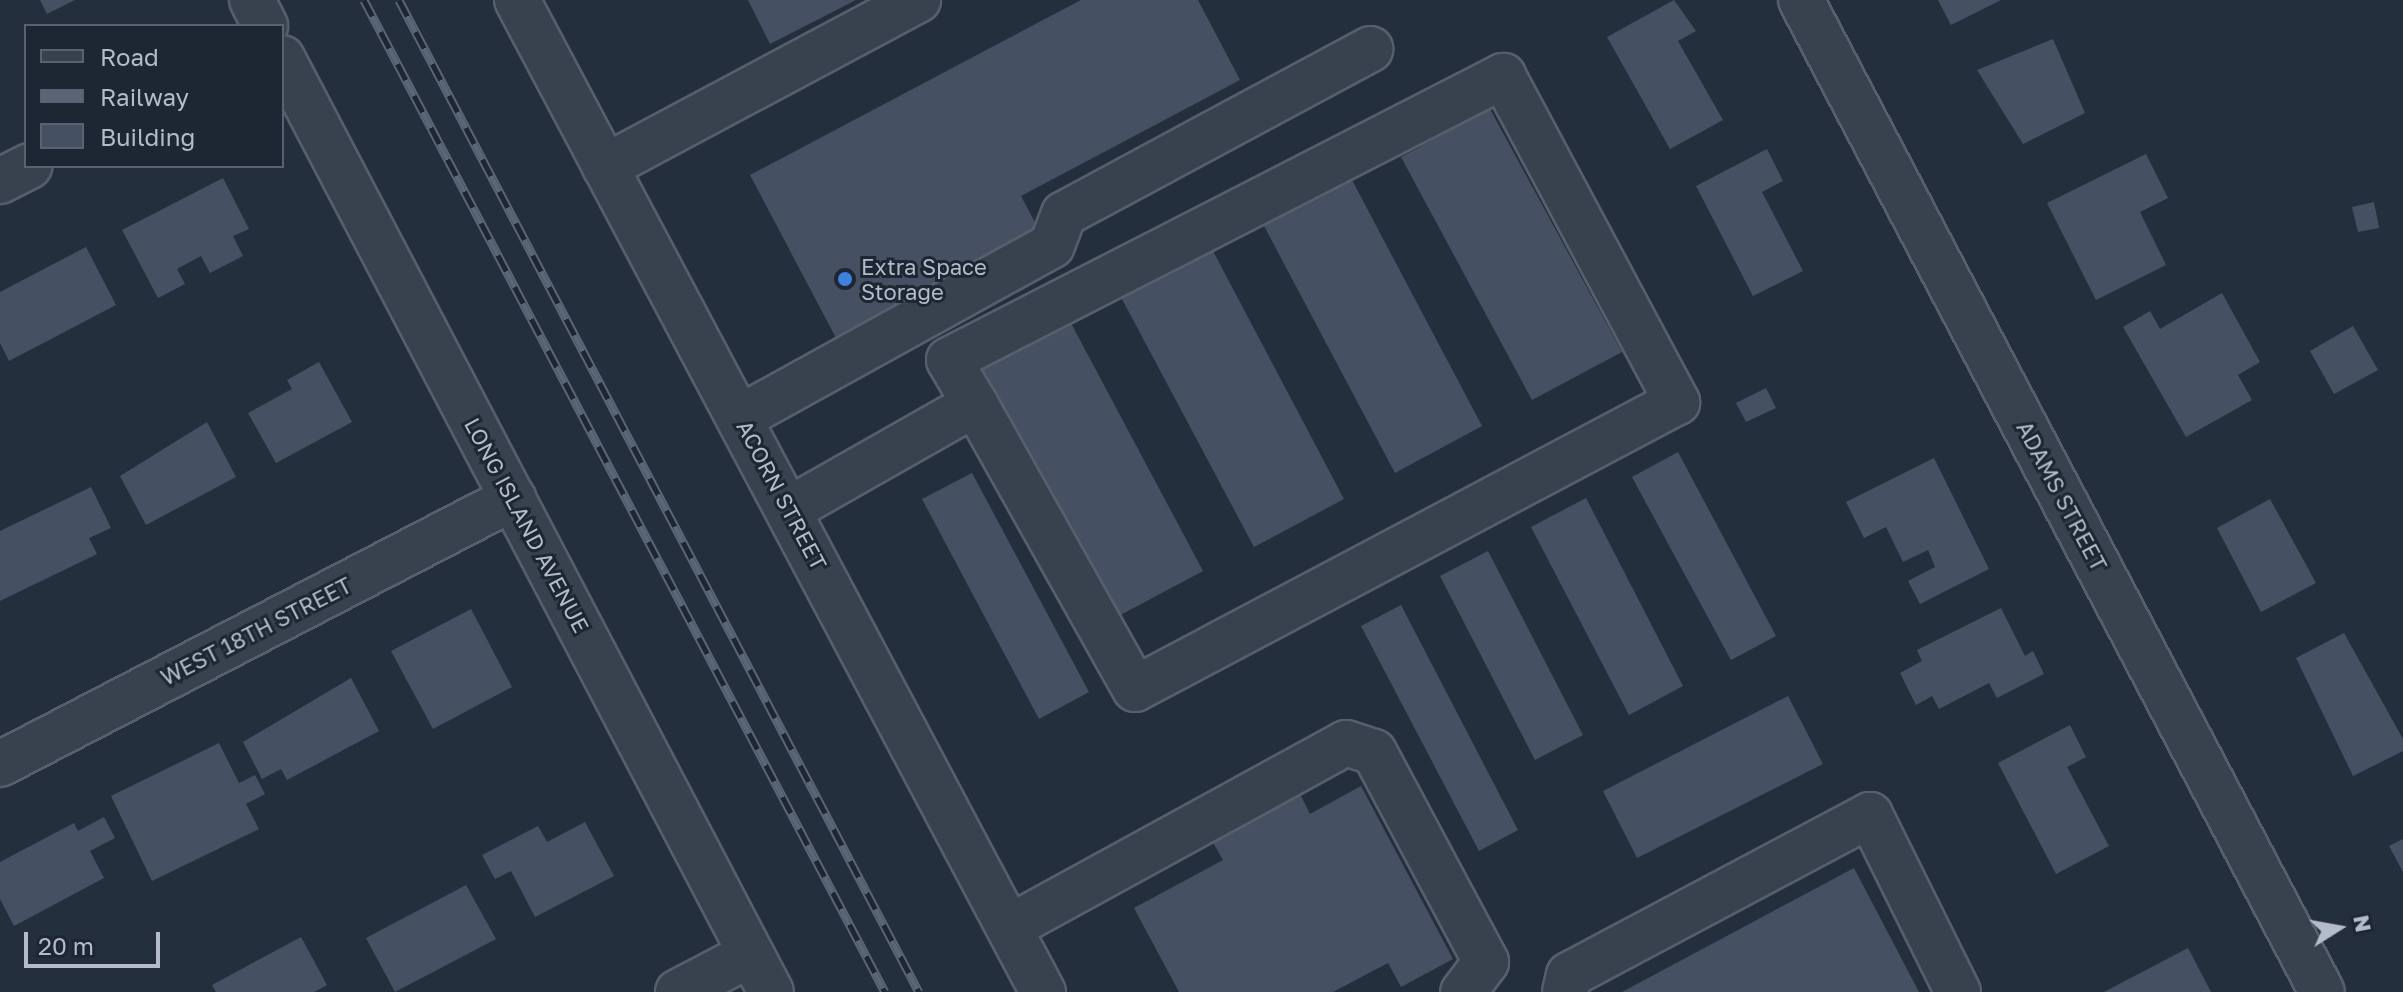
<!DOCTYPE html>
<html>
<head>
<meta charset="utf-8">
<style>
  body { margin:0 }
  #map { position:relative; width:2403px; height:992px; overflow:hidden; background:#242f3e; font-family:"Golos Text",sans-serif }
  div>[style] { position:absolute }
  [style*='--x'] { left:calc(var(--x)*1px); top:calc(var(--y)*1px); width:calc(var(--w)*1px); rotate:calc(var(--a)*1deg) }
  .building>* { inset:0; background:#455162 }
  .roads { filter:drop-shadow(2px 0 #565f6c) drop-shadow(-2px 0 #565f6c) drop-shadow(0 2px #565f6c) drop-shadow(0 -2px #565f6c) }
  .minor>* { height:44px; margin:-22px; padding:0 22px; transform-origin:22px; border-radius:22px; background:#38414e }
  .rail>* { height:9px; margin-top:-4.5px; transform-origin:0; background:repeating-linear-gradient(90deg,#1d2633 0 18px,#5a6575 0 36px); box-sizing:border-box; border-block:2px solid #5a6575 }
  .dots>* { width:22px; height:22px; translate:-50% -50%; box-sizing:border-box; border:4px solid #1d2633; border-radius:50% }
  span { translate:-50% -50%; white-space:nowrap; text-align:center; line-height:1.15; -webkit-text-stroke:6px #1d2633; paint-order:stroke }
  .poi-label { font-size:22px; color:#b4bcc9 }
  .left { translate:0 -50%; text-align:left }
  .street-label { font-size:22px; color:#b4bcc9 }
  .legend { position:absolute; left:24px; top:24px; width:260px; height:144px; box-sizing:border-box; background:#1d2633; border:2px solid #59626f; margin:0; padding:10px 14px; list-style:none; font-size:24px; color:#b4bcc9 }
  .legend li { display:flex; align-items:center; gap:16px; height:40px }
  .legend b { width:40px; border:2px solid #59626f }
  .north { position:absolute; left:2299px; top:888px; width:80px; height:80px; -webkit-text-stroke:6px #1d2633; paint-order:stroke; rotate:79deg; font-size:22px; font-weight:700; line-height:32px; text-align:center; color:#b4bcc9 }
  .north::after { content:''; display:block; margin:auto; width:28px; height:36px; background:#b4bcc9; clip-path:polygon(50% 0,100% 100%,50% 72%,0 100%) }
  .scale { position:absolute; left:24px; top:932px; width:136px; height:36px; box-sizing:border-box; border:4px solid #b4bcc9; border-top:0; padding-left:10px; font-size:24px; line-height:28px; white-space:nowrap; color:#b4bcc9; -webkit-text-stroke:6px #1d2633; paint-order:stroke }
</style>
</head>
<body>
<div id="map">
  <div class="building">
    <div style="clip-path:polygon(40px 0,75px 0,47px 14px)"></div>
    <div style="clip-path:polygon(748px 0,856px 0,770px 44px)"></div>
    <div style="clip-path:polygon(1081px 0,1198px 0,1240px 80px,1021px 196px,1039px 230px,836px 338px,750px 175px)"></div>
    <div style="clip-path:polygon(1674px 0,1696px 31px,1678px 41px,1723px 120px,1670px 149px,1607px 37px)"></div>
    <div style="clip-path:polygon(1938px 0,2001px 0,1951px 25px)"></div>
    <div style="clip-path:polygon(2053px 39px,2085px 113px,2023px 144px,1977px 70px)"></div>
    <div style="clip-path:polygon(1490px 109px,1622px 352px,1532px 400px,1401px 157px)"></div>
    <div style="clip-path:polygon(1767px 149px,1783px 181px,1762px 192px,1803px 271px,1753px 296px,1696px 186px)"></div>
    <div style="clip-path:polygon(2146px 154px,2168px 198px,2140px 212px,2166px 265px,2096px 300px,2047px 203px)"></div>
    <div style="clip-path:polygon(1343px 163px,1482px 426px,1395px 473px,1255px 209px)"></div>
    <div style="clip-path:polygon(223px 178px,249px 229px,233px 236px,243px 256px,210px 273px,201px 256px,177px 269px,185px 284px,158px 298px,122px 230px)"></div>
    <div style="clip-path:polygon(2374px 202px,2379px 228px,2358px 232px,2352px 207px)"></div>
    <div style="clip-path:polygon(1205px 236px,1344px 499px,1254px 547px,1114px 284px)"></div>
    <div style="clip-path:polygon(86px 247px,116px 305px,9px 361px,0 343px,0 292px)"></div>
    <div style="clip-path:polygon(2222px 293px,2260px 362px,2238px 375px,2252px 400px,2186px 437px,2123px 327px,2150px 311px,2160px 329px)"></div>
    <div style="clip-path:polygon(1065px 312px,1203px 571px,1113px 619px,976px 359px)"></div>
    <div style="clip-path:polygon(2353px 326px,2378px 370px,2334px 394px,2310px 351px)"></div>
    <div style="clip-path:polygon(319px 362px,352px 422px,276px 463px,248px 413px,292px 389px,287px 380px)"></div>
    <div style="clip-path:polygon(1766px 388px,1776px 408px,1746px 422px,1736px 403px)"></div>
    <div style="clip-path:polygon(207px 422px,236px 477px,146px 525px,120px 476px)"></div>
    <div style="clip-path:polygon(1678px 452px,1776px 636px,1731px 660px,1632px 477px)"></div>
    <div style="clip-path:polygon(1934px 458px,1989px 569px,1920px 604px,1908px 581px,1935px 567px,1928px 550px,1903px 562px,1886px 527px,1864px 538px,1846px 502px)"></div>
    <div style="clip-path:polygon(972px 473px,1089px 692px,1039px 719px,922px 499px)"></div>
    <div style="clip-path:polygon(91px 487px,111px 528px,89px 538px,97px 554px,0 601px,0 531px)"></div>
    <div style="clip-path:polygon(1586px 498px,1683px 686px,1629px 715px,1531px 527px)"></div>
    <div style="clip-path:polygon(2270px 499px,2316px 583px,2261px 612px,2217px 528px)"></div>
    <div style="clip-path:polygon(1488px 551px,1583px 735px,1535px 760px,1440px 576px)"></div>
    <div style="clip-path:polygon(1401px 605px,1518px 830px,1479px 851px,1361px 626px)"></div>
    <div style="clip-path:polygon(2001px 608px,2025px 656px,2033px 651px,2044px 674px,1997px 698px,1989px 683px,1939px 709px,1932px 696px,1916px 705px,1900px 673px,1922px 661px,1917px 650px)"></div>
    <div style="clip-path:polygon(471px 609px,512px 687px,433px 729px,391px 651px)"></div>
    <div style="clip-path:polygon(2344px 633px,2403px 739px,2403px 751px,2353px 776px,2296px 658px)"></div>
    <div style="clip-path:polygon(351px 678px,379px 731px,287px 780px,281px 769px,262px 779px,243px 742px)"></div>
    <div style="clip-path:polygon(1788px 696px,1823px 764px,1637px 858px,1603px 791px)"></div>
    <div style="clip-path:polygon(2070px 725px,2086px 757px,2067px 767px,2109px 846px,2056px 874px,1998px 763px)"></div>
    <div style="clip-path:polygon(219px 743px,239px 783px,255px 775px,265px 794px,246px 804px,259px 829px,152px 881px,111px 796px)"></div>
    <div style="clip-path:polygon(1361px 786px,1453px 959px,1401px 987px,1388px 963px,1333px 992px,1179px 992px,1134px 908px,1223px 860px,1212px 841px,1300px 794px,1310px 814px)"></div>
    <div style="clip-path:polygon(104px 817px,115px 838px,90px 851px,104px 878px,14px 926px,0 899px,0 862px,74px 823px,78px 831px)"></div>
    <div style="clip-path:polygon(585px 822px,614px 876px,535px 917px,511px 871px,495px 879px,482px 855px,538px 826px,547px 842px)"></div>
    <div style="clip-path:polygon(2403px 839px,2403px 872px,2389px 846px)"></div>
    <div style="clip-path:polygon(1854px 868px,1919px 992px,1622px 992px)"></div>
    <div style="clip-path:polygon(466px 885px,496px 939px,395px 992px,366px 938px)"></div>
    <div style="clip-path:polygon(301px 937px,327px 985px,314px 992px,216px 992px,212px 985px)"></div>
    <div style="clip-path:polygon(2188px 948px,2211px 992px,2104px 992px)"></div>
  </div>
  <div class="roads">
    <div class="minor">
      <div style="--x:252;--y:0;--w:29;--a:63"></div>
      <div style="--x:517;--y:0;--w:1123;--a:62.07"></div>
      <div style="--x:1801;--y:0;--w:1120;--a:62.29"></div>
      <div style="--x:282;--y:58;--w:1054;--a:62.37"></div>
      <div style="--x:605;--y:167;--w:355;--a:-28.1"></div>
      <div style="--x:0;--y:181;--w:33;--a:-27"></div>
      <div style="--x:741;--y:417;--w:355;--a:-28.9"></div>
      <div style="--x:1052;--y:245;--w:33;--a:-69"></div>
      <div style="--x:1064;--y:214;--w:348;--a:-28.3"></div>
      <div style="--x:790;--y:509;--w:213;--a:-29.6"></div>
      <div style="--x:975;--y:404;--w:51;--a:-120.6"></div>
      <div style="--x:949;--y:360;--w:623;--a:-27.14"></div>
      <div style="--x:1503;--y:76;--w:370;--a:61.9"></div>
      <div style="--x:1677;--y:402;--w:613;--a:152.1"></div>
      <div style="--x:1135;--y:689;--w:327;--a:-119.3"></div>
      <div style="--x:0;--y:764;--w:578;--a:-27.41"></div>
      <div style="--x:1010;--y:927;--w:383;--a:-28.7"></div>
      <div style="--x:1346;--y:743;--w:29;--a:18"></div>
      <div style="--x:1374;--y:752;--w:238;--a:61.9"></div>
      <div style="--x:1486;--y:962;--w:38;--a:127"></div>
      <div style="--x:678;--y:992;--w:82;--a:-27.5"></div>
      <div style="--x:1565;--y:992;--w:17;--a:-77"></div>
      <div style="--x:1569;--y:975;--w:341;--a:-28"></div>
      <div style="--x:1870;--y:815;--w:198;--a:63.6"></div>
    </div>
  </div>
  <div class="rail">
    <div style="--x:364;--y:0;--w:1120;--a:62.29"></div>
    <div style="--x:399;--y:0;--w:1120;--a:62.34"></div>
  </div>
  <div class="dots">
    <div style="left:845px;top:279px;background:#3f7fe0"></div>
  </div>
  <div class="poi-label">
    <span class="left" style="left:861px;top:279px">Extra Space<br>Storage</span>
  </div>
  <div class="street-label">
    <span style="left:782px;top:495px;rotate:62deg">ACORN STREET</span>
    <span style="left:2062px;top:496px;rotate:62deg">ADAMS STREET</span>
    <span style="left:527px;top:525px;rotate:62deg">LONG ISLAND AVENUE</span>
    <span style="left:256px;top:631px;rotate:-27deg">WEST 18TH STREET</span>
  </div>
  <ul class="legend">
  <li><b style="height:10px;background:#38414e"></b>Road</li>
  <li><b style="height:10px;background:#5a6575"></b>Railway</li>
  <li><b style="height:22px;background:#455162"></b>Building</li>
  </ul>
  <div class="north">N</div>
  <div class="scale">20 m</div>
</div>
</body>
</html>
